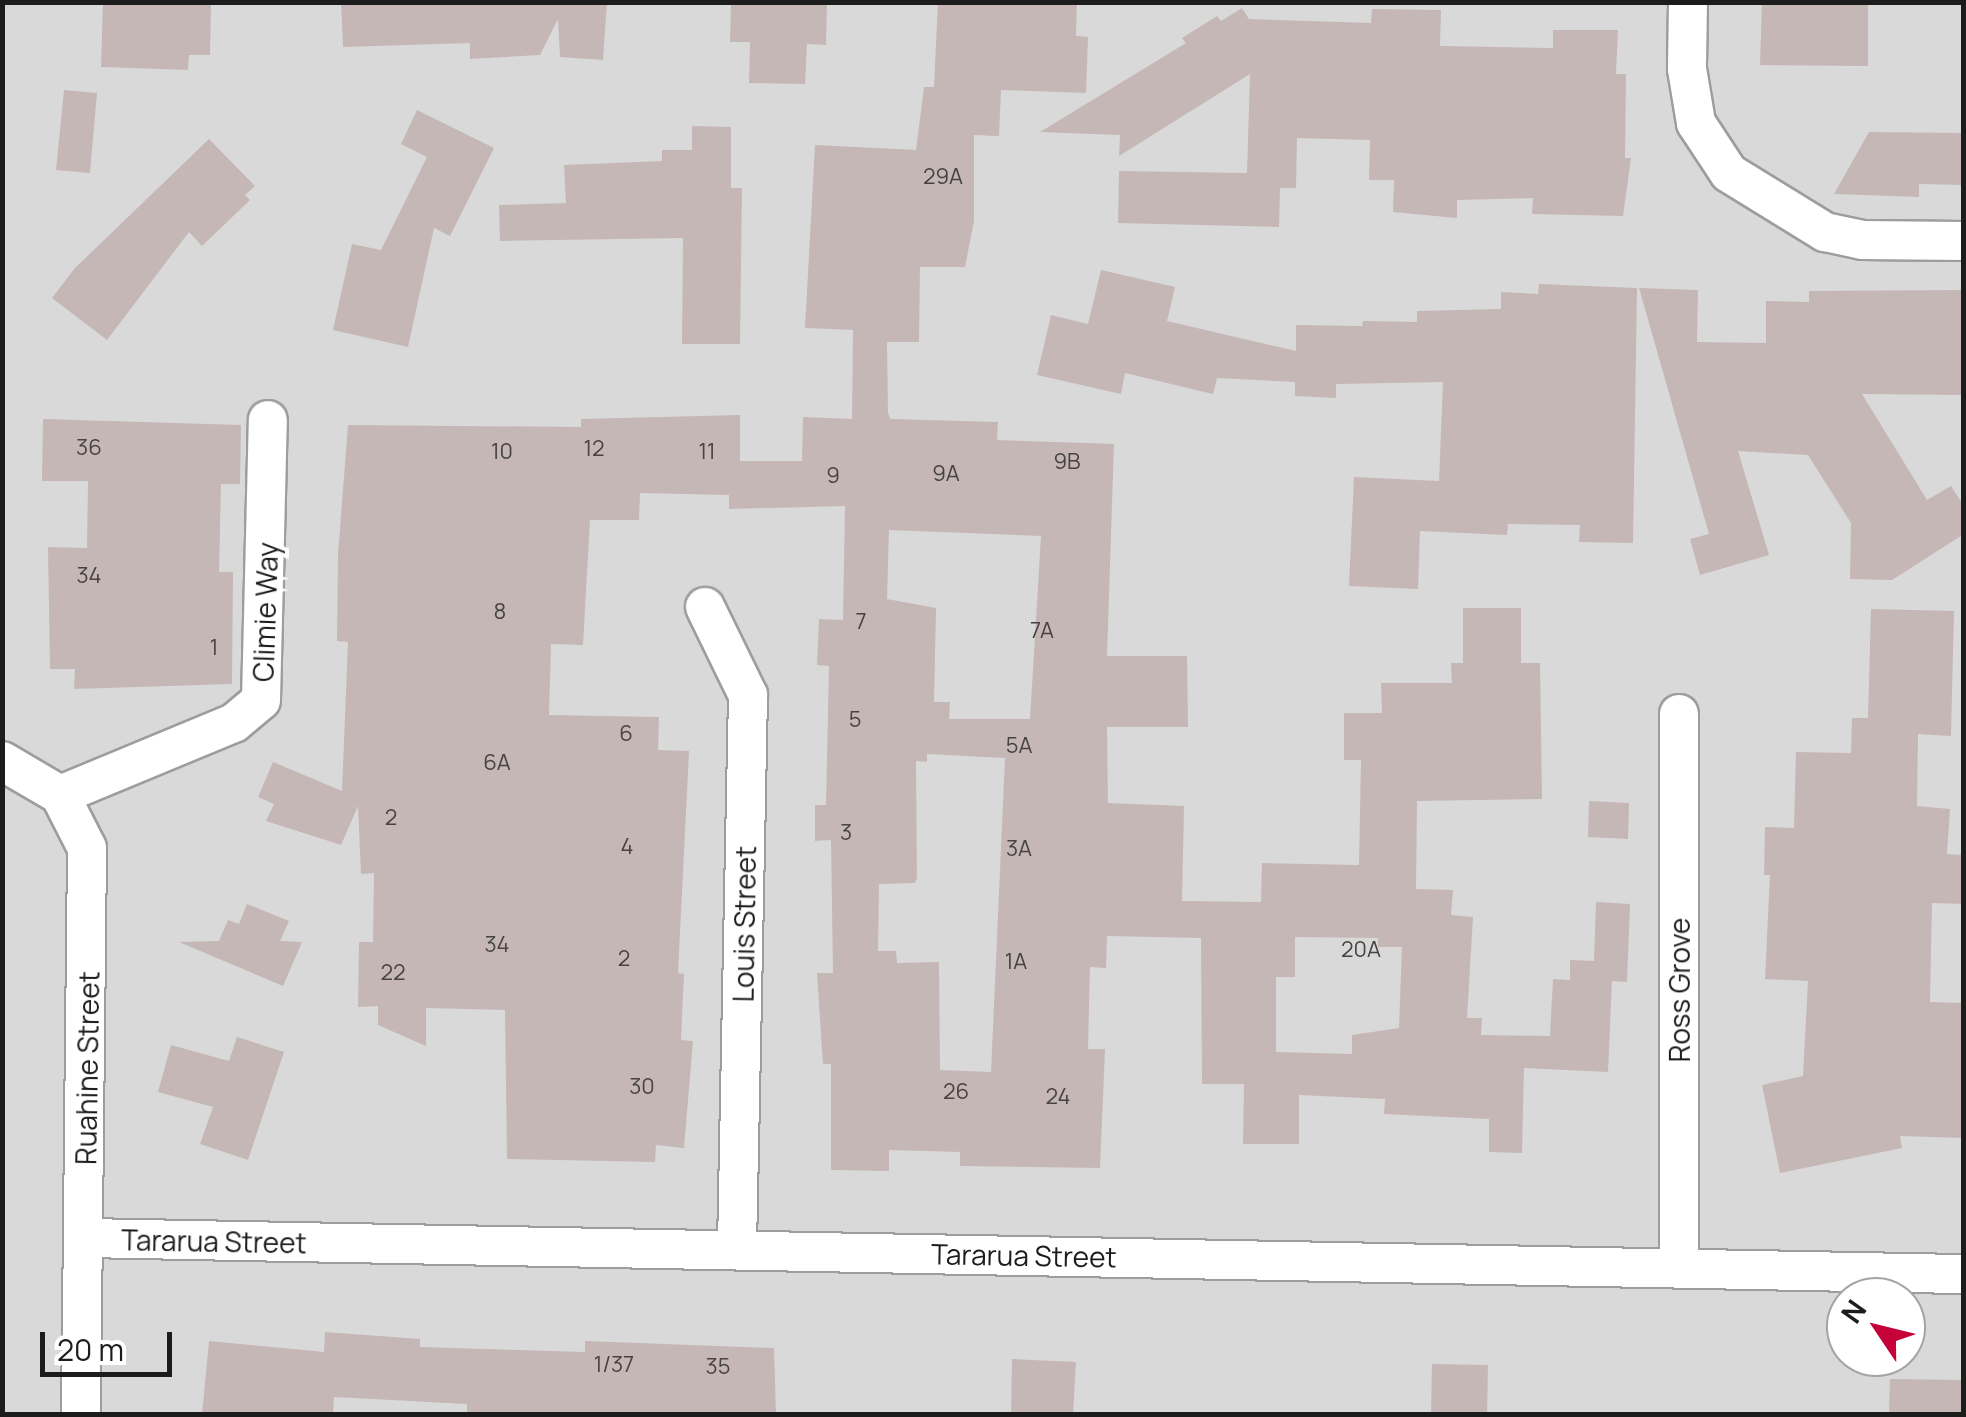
<!DOCTYPE html>
<html>
<head>
<meta charset="utf-8">
<style>
  body { margin:0 }
  #map { position:relative; width:1966px; height:1417px; overflow:hidden; background:#eee6e2; font-family:Manrope,sans-serif }
  div>[style] { position:absolute }
  [style*='--x'] { left:calc(var(--x)*1px); top:calc(var(--y)*1px); width:calc(var(--w)*1px); rotate:calc(var(--a)*1deg) }
  .residential>* { inset:0; background:#dad9d9 }
  .building>* { inset:0; background:#c5b7b6 }
  .roads { filter:drop-shadow(2px 0 #9d9d9d) drop-shadow(-2px 0 #9d9d9d) drop-shadow(0 2px #9d9d9d) drop-shadow(0 -2px #9d9d9d) }
  .street>* { height:38px; margin:-19px; padding:0 19px; transform-origin:19px; border-radius:19px; background:#fff }
  span { translate:-50% -50%; white-space:nowrap; text-align:center; line-height:1.15; -webkit-text-stroke:8px #fff; paint-order:stroke }
  .number-label { font-size:22px; color:#464342 }
  .number-label span { -webkit-text-stroke-width:0 }
  .street-label { font-size:28px; color:#1c1c1c }
  .frame { position:absolute; inset:0; border:5px solid #1c1c1c; pointer-events:none }
  .north { position:absolute; left:1826px; top:1277px; width:100px; height:100px; box-sizing:border-box; background:#fff; border:2px solid #a4a4a4; border-radius:50%; rotate:305deg; font-size:28px; font-weight:700; line-height:40px; text-align:center; color:#1c1c1c }
  .north::after { content:''; display:block; margin:auto; width:35px; height:45px; background:#c50338; clip-path:polygon(50% 0,100% 100%,50% 72%,0 100%) }
  .scale { position:absolute; left:40px; top:1332px; width:132px; height:45px; box-sizing:border-box; border:5px solid #1c1c1c; border-top:0; padding-left:12px; font-size:30px; line-height:35px; white-space:nowrap; color:#1c1c1c; -webkit-text-stroke:8px #fff; paint-order:stroke }
</style>
</head>
<body>
<div id="map">
  <div class="residential">
    <div style="clip-path:polygon(evenodd,3px 3px,1963px 3px,1963px 1414px,3px 1414px,3px 3px,1846px 1297px,1906px 1297px,1906px 1357px,1846px 1357px,1846px 1297px)"></div>
  </div>
  <div class="building">
    <div style="clip-path:polygon(103px 2px,211px 2px,210px 55px,189px 55px,188px 70px,101px 67px)"></div>
    <div style="clip-path:polygon(341px 2px,607px 2px,603px 60px,560px 57px,558px 19px,540px 55px,470px 59px,470px 43px,343px 47px)"></div>
    <div style="clip-path:polygon(731px 2px,827px 2px,826px 45px,807px 44px,805px 84px,749px 83px,750px 42px,730px 42px)"></div>
    <div style="clip-path:polygon(evenodd,938px 2px,1077px 2px,1076px 36px,1088px 37px,1086px 93px,1001px 90px,999px 136px,974px 135px,974px 221px,965px 267px,920px 267px,919px 342px,887px 342px,888px 412px,890px 419px,998px 422px,997px 440px,1114px 444px,1107px 656px,1187px 656px,1188px 727px,1107px 727px,1108px 803px,1184px 806px,1182px 901px,1261px 902px,1262px 863px,1359px 865px,1361px 760px,1344px 760px,1344px 713px,1382px 713px,1381px 683px,1452px 683px,1451px 663px,1463px 663px,1463px 608px,1521px 608px,1521px 663px,1540px 663px,1542px 799px,1417px 801px,1416px 889px,1453px 890px,1451px 915px,1473px 917px,1467px 1018px,1482px 1018px,1481px 1035px,1550px 1036px,1553px 979px,1570px 980px,1570px 960px,1594px 961px,1596px 902px,1630px 904px,1627px 982px,1612px 981px,1608px 1072px,1524px 1068px,1522px 1153px,1489px 1152px,1489px 1119px,1384px 1114px,1385px 1099px,1299px 1095px,1299px 1144px,1243px 1144px,1244px 1084px,1202px 1084px,1201px 938px,1107px 936px,1106px 968px,1090px 967px,1088px 1049px,1105px 1049px,1100px 1168px,960px 1166px,960px 1152px,889px 1150px,889px 1171px,831px 1170px,831px 1064px,823px 1064px,817px 973px,833px 973px,831px 840px,815px 841px,815px 805px,826px 805px,829px 666px,817px 665px,819px 619px,843px 620px,845px 506px,729px 509px,729px 495px,640px 493px,639px 520px,590px 520px,583px 645px,551px 644px,549px 715px,659px 717px,658px 750px,689px 751px,678px 973px,684px 974px,681px 1040px,693px 1041px,684px 1148px,656px 1145px,655px 1162px,507px 1159px,505px 1010px,426px 1008px,426px 1046px,378px 1025px,378px 1006px,358px 1007px,359px 942px,373px 942px,374px 873px,361px 874px,358px 806px,341px 845px,266px 821px,274px 804px,258px 797px,273px 762px,342px 791px,348px 642px,337px 641px,338px 554px,348px 425px,581px 427px,581px 419px,740px 415px,740px 461px,802px 461px,803px 417px,852px 419px,853px 330px,805px 328px,815px 145px,916px 150px,924px 87px,934px 87px,938px 2px,889px 530px,1041px 536px,1030px 719px,949px 719px,950px 702px,934px 702px,936px 608px,887px 599px,889px 530px,938px 2px,927px 754px,1005px 758px,991px 1072px,940px 1070px,939px 962px,897px 963px,896px 951px,878px 951px,879px 884px,915px 883px,917px 878px,916px 761px,927px 762px,927px 754px,938px 2px,1295px 937px,1378px 938px,1378px 947px,1402px 947px,1399px 1028px,1352px 1035px,1352px 1054px,1276px 1052px,1276px 977px,1295px 977px,1295px 937px)"></div>
    <div style="clip-path:polygon(1762px 2px,1868px 2px,1868px 66px,1760px 65px)"></div>
    <div style="clip-path:polygon(1242px 8px,1249px 19px,1371px 23px,1372px 9px,1441px 10px,1440px 46px,1553px 48px,1553px 30px,1618px 30px,1616px 74px,1626px 74px,1625px 158px,1631px 158px,1623px 216px,1532px 214px,1533px 198px,1457px 200px,1457px 218px,1393px 212px,1394px 180px,1369px 180px,1370px 140px,1297px 138px,1296px 188px,1280px 188px,1279px 227px,1118px 223px,1119px 171px,1247px 173px,1250px 74px,1119px 156px,1120px 135px,1040px 132px,1186px 43px,1182px 38px,1217px 16px,1221px 21px)"></div>
    <div style="clip-path:polygon(64px 90px,97px 93px,90px 173px,56px 170px)"></div>
    <div style="clip-path:polygon(417px 110px,494px 148px,450px 236px,434px 228px,408px 347px,333px 330px,352px 244px,381px 250px,427px 157px,401px 144px)"></div>
    <div style="clip-path:polygon(692px 126px,731px 127px,731px 188px,742px 188px,740px 344px,682px 344px,683px 238px,500px 241px,499px 205px,566px 203px,564px 165px,662px 161px,662px 150px,692px 150px)"></div>
    <div style="clip-path:polygon(1869px 132px,1964px 133px,1963px 185px,1919px 184px,1919px 197px,1834px 194px)"></div>
    <div style="clip-path:polygon(209px 139px,255px 186px,245px 195px,250px 200px,202px 246px,189px 232px,107px 340px,52px 298px,75px 268px)"></div>
    <div style="clip-path:polygon(1101px 270px,1175px 287px,1167px 321px,1296px 351px,1296px 325px,1362px 326px,1363px 321px,1417px 322px,1417px 311px,1501px 309px,1501px 292px,1538px 294px,1539px 284px,1637px 288px,1633px 543px,1579px 542px,1580px 525px,1508px 524px,1507px 535px,1420px 531px,1418px 589px,1349px 586px,1354px 477px,1439px 481px,1443px 382px,1336px 384px,1336px 398px,1295px 396px,1295px 382px,1217px 378px,1213px 394px,1125px 373px,1121px 394px,1037px 375px,1051px 315px,1088px 324px)"></div>
    <div style="clip-path:polygon(1639px 288px,1698px 290px,1697px 342px,1766px 343px,1766px 301px,1809px 302px,1809px 291px,1964px 290px,1964px 395px,1862px 394px,1927px 500px,1951px 486px,1964px 506px,1964px 534px,1892px 580px,1850px 579px,1851px 523px,1808px 455px,1738px 451px,1769px 555px,1700px 575px,1690px 539px,1709px 534px)"></div>
    <div style="clip-path:polygon(43px 419px,241px 425px,240px 484px,221px 484px,219px 572px,233px 572px,232px 684px,74px 689px,75px 669px,50px 669px,48px 547px,87px 548px,88px 481px,42px 481px)"></div>
    <div style="clip-path:polygon(1871px 609px,1954px 611px,1951px 736px,1918px 734px,1917px 806px,1950px 809px,1947px 854px,1964px 855px,1964px 904px,1932px 903px,1930px 1002px,1964px 1003px,1964px 1138px,1900px 1136px,1902px 1148px,1780px 1173px,1762px 1085px,1803px 1076px,1808px 981px,1765px 979px,1770px 875px,1764px 875px,1765px 827px,1794px 828px,1796px 752px,1851px 753px,1852px 718px,1868px 718px)"></div>
    <div style="clip-path:polygon(1589px 801px,1629px 803px,1628px 839px,1588px 837px)"></div>
    <div style="clip-path:polygon(247px 904px,289px 921px,280px 941px,302px 942px,283px 986px,179px 942px,219px 941px,228px 920px,239px 924px)"></div>
    <div style="clip-path:polygon(237px 1037px,284px 1052px,248px 1160px,200px 1144px,213px 1107px,158px 1092px,171px 1045px,229px 1061px)"></div>
    <div style="clip-path:polygon(325px 1332px,420px 1339px,420px 1347px,585px 1352px,585px 1341px,774px 1348px,776px 1414px,467px 1414px,467px 1404px,334px 1397px,333px 1414px,202px 1414px,209px 1341px,324px 1352px)"></div>
    <div style="clip-path:polygon(1012px 1359px,1076px 1362px,1073px 1414px,1011px 1414px)"></div>
    <div style="clip-path:polygon(1432px 1364px,1488px 1365px,1487px 1414px,1431px 1414px)"></div>
    <div style="clip-path:polygon(1890px 1379px,1964px 1380px,1964px 1414px,1889px 1414px)"></div>
  </div>
  <div class="roads">
    <div class="street">
      <div style="--x:1688;--y:2;--w:67;--a:90.9"></div>
      <div style="--x:1687;--y:69;--w:55;--a:80.5"></div>
      <div style="--x:1696;--y:123;--w:60;--a:56.6"></div>
      <div style="--x:1729;--y:173;--w:113;--a:31.6"></div>
      <div style="--x:1825;--y:232;--w:38;--a:12"></div>
      <div style="--x:1862;--y:240;--w:102;--a:0.6"></div>
      <div style="--x:705;--y:607;--w:98;--a:64"></div>
      <div style="--x:748;--y:695;--w:555;--a:91.14"></div>
      <div style="--x:2;--y:761;--w:67;--a:30.4"></div>
      <div style="--x:60;--y:795;--w:59;--a:63"></div>
      <div style="--x:87;--y:848;--w:566;--a:90.61"></div>
      <div style="--x:60;--y:795;--w:188;--a:-22.5"></div>
      <div style="--x:234;--y:723;--w:35;--a:-40"></div>
      <div style="--x:261;--y:700;--w:280;--a:-88.6"></div>
      <div style="--x:85;--y:1238;--w:1879;--a:1.1"></div>
      <div style="--x:1679;--y:1267;--w:553;--a:-90"></div>
    </div>
  </div>
  <div class="number-label">
    <span style="left:943px;top:177px">29A</span>
    <span style="left:89px;top:448px">36</span>
    <span style="left:594px;top:449px">12</span>
    <span style="left:502px;top:452px">10</span>
    <span style="left:707px;top:452px">11</span>
    <span style="left:1067px;top:462px">9B</span>
    <span style="left:946px;top:474px">9A</span>
    <span style="left:833px;top:476px">9</span>
    <span style="left:89px;top:576px">34</span>
    <span style="left:500px;top:612px">8</span>
    <span style="left:861px;top:622px">7</span>
    <span style="left:1042px;top:631px">7A</span>
    <span style="left:214px;top:648px">1</span>
    <span style="left:855px;top:720px">5</span>
    <span style="left:626px;top:734px">6</span>
    <span style="left:1019px;top:746px">5A</span>
    <span style="left:497px;top:763px">6A</span>
    <span style="left:391px;top:818px">2</span>
    <span style="left:846px;top:833px">3</span>
    <span style="left:627px;top:847px">4</span>
    <span style="left:1019px;top:849px">3A</span>
    <span style="left:497px;top:945px">34</span>
    <span style="left:1361px;top:950px">20A</span>
    <span style="left:624px;top:959px">2</span>
    <span style="left:1016px;top:962px">1A</span>
    <span style="left:393px;top:973px">22</span>
    <span style="left:642px;top:1087px">30</span>
    <span style="left:956px;top:1092px">26</span>
    <span style="left:1058px;top:1097px">24</span>
    <span style="left:614px;top:1365px">1/37</span>
    <span style="left:718px;top:1367px">35</span>
  </div>
  <div class="street-label">
    <span style="left:265px;top:612px;rotate:-88deg">Climie Way</span>
    <span style="left:744px;top:924px;rotate:-89deg">Louis Street</span>
    <span style="left:1679px;top:990px;rotate:-90deg">Ross Grove</span>
    <span style="left:87px;top:1068px;rotate:-89deg">Ruahine Street</span>
    <span style="left:214px;top:1241px;rotate:1deg">Tararua Street</span>
    <span style="left:1024px;top:1255px;rotate:1deg">Tararua Street</span>
  </div>
  <div class="frame"></div>
  <div class="north">N</div>
  <div class="scale">20 m</div>
</div>
</body>
</html>
